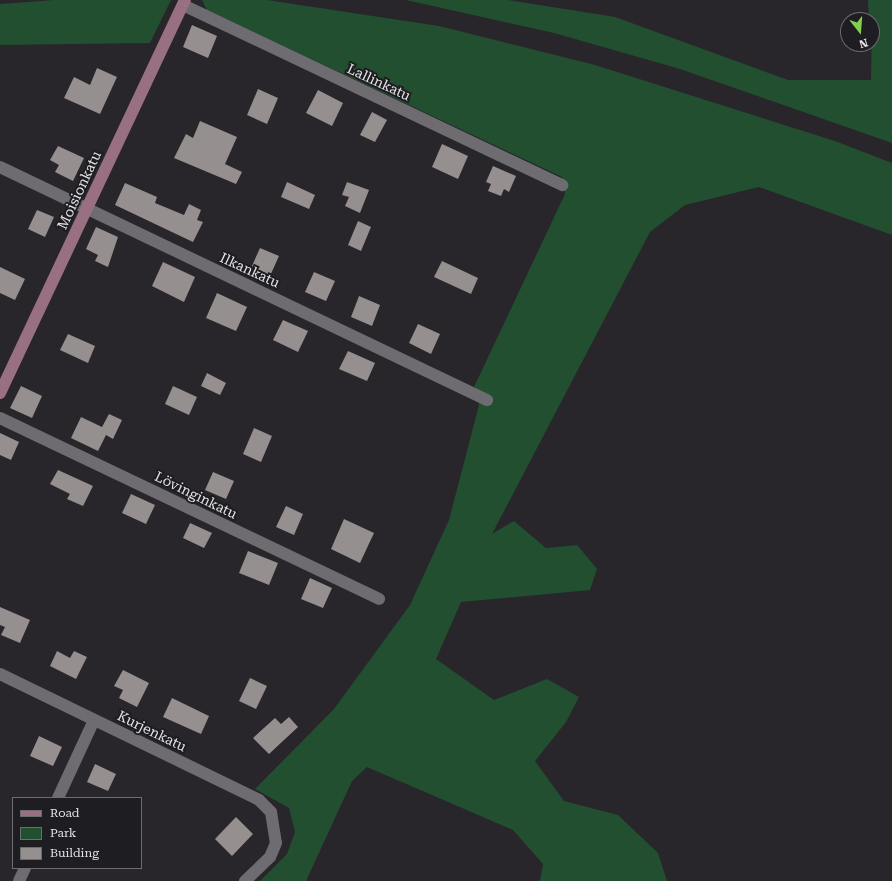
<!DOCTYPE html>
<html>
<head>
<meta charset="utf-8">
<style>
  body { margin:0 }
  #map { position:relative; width:892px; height:881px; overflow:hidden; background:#28262b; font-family:"Roboto Serif",serif }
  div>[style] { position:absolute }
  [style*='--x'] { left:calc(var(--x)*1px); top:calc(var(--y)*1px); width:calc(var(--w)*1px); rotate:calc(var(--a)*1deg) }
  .green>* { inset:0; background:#214f2f }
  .building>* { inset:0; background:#968f8f }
  .street>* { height:12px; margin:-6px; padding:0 6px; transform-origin:6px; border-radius:6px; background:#6e6c71 }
  .secondary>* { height:12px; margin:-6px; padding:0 6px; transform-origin:6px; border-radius:6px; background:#997081 }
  span { translate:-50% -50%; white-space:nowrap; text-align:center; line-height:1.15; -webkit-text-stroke:4px #1e1d21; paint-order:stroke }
  .street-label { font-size:14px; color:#e3e2e5 }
  .legend { position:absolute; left:12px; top:797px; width:130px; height:72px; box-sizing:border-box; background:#1e1d21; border:1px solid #6d6c6f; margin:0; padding:5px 7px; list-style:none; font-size:12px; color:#e3e2e5 }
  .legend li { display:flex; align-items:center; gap:8px; height:20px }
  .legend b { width:20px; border:1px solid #6d6c6f }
  .north { position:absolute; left:840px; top:12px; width:40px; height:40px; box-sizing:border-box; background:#1e1d21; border:1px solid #6d6c6f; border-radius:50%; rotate:163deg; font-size:11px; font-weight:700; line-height:16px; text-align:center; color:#e3e2e5 }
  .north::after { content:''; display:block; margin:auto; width:14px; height:18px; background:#86cf4c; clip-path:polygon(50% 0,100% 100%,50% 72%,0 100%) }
</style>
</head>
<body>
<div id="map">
  <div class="green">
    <div style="clip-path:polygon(54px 0,171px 0,150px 43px,0 45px,0 4px)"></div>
    <div style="clip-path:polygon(202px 0,267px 0,439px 26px,595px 65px,835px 141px,892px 163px,892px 235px,759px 187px,685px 205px,650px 232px,492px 534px,514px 521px,546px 548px,577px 545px,597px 569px,590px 590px,461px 602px,436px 659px,494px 700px,547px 679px,579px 697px,566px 722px,535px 761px,564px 801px,618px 815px,658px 853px,667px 881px,540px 881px,543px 864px,513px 830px,367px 767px,352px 781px,306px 881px,260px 881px,287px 854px,295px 832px,289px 808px,255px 789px,334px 709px,410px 605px,449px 520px,479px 405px,474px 387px,565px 194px,562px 177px,207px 10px)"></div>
    <div style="clip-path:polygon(406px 0,508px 0,615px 17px,788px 80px,871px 80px,872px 20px,869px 20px,868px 0,892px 0,892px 143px,680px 69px,554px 33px)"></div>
  </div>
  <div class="building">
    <div style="clip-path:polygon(192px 25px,217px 36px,208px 58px,183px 47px)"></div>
    <div style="clip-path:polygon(97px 68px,117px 77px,100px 114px,64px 98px,74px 77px,90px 85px)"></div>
    <div style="clip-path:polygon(258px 89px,278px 98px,267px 124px,247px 115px)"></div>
    <div style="clip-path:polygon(318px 90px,343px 103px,332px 126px,306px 113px)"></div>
    <div style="clip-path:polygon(372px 112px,387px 120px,375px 142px,360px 135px)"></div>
    <div style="clip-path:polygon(200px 121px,237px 137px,225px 164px,242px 172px,236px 184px,174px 158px,186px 134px,193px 138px)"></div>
    <div style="clip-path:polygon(442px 144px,468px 156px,458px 179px,432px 167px)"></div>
    <div style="clip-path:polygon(58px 146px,84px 158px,73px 181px,55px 172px,59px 165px,50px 160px)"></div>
    <div style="clip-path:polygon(493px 166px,516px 176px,509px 192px,504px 189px,501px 196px,488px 191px,491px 184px,486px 182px)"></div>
    <div style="clip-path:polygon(287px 182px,315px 195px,309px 209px,281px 197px)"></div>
    <div style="clip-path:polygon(347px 182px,369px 190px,360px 213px,345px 206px,349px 197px,342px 195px)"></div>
    <div style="clip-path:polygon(125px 183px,157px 197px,155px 203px,184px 215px,189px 204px,201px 210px,197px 220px,203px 222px,193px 242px,115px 205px)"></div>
    <div style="clip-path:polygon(37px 210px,54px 217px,45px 237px,28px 229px)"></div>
    <div style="clip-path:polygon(358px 221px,371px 227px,361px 251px,348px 245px)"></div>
    <div style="clip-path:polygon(96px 227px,118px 237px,108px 267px,95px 261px,98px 255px,86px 249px)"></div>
    <div style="clip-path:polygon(260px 248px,279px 256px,270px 276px,251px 268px)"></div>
    <div style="clip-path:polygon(442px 261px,478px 278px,471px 294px,434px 277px)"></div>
    <div style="clip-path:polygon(163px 262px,195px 277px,184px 302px,152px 286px)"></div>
    <div style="clip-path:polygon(0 267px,25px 279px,15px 300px,0 293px)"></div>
    <div style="clip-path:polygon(314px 272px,335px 281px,326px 301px,305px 292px)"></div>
    <div style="clip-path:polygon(217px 293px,247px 307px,236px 331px,206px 318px)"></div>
    <div style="clip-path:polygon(359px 296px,380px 305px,372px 326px,351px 317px)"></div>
    <div style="clip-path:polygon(283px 320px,308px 331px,298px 352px,273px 340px)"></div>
    <div style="clip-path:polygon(418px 324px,440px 334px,431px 354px,409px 343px)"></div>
    <div style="clip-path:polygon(68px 334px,95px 346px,88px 363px,60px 350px)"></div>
    <div style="clip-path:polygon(348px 351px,375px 363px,367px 381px,339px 369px)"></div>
    <div style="clip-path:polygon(207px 373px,226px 383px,220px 395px,201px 386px)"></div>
    <div style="clip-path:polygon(21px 386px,42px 396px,32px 418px,10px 408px)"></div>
    <div style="clip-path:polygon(173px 386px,197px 397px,189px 415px,165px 404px)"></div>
    <div style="clip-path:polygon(109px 414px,122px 420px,113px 439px,106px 435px,98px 451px,71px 438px,81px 417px,102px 427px)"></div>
    <div style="clip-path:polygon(254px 428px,272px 436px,261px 462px,243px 454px)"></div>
    <div style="clip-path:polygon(0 433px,19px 442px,11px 460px,0 455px)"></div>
    <div style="clip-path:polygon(58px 470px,93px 486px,83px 506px,67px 499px,70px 494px,50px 484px)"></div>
    <div style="clip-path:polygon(213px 472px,234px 481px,226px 499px,205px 490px)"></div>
    <div style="clip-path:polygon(131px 494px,155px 505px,146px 524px,122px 513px)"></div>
    <div style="clip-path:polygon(286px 506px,303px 514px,294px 535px,276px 527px)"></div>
    <div style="clip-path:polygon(344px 519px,374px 533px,360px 563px,331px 549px)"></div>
    <div style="clip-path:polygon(190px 523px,212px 533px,204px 548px,183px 538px)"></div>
    <div style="clip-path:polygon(248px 551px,278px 563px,269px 585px,239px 573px)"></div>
    <div style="clip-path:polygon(310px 578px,332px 588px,323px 608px,301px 599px)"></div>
    <div style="clip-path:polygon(0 607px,30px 620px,20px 643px,1px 635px,5px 627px,0 625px)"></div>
    <div style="clip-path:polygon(57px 651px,70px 658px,74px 651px,87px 657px,76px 679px,50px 666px)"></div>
    <div style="clip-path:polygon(123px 670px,149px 683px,137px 707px,119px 698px,123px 690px,114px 686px)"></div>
    <div style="clip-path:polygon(250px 678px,267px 686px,256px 709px,239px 701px)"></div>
    <div style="clip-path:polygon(172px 698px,209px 716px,201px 734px,163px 717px)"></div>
    <div style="clip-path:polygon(289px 717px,298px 727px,269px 754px,253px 738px,275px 718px,281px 724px)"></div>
    <div style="clip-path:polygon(39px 736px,62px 747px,53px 766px,30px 756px)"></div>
    <div style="clip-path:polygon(95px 764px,116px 774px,108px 791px,87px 782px)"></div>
    <div style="clip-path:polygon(236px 817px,253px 834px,232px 856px,215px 839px)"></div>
  </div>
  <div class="street">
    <div style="--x:183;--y:5;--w:420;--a:25.4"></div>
    <div style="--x:0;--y:167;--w:540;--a:25.57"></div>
    <div style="--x:0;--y:418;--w:420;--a:25.5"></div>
    <div style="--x:0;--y:674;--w:288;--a:25.9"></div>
    <div style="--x:259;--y:800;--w:17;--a:45"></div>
    <div style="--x:271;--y:812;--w:31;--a:81"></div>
    <div style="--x:276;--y:843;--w:15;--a:113"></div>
    <div style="--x:270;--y:857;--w:35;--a:136"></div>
    <div style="--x:58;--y:798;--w:86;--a:-65.2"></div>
    <div style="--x:19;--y:881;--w:14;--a:-65"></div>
  </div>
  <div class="secondary">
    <div style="--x:0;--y:393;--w:434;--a:-64.8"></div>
  </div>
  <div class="street-label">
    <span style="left:379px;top:82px;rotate:25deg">Lallinkatu</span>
    <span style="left:79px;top:190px;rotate:-65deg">Moisionkatu</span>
    <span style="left:250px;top:270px;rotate:25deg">Ilkankatu</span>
    <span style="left:196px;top:495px;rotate:26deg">Lövinginkatu</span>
    <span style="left:152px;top:731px;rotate:26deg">Kurjenkatu</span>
  </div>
  <ul class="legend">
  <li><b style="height:5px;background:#997081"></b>Road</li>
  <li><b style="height:11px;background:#214f2f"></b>Park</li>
  <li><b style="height:11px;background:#968f8f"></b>Building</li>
  </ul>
  <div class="north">N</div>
</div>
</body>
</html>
